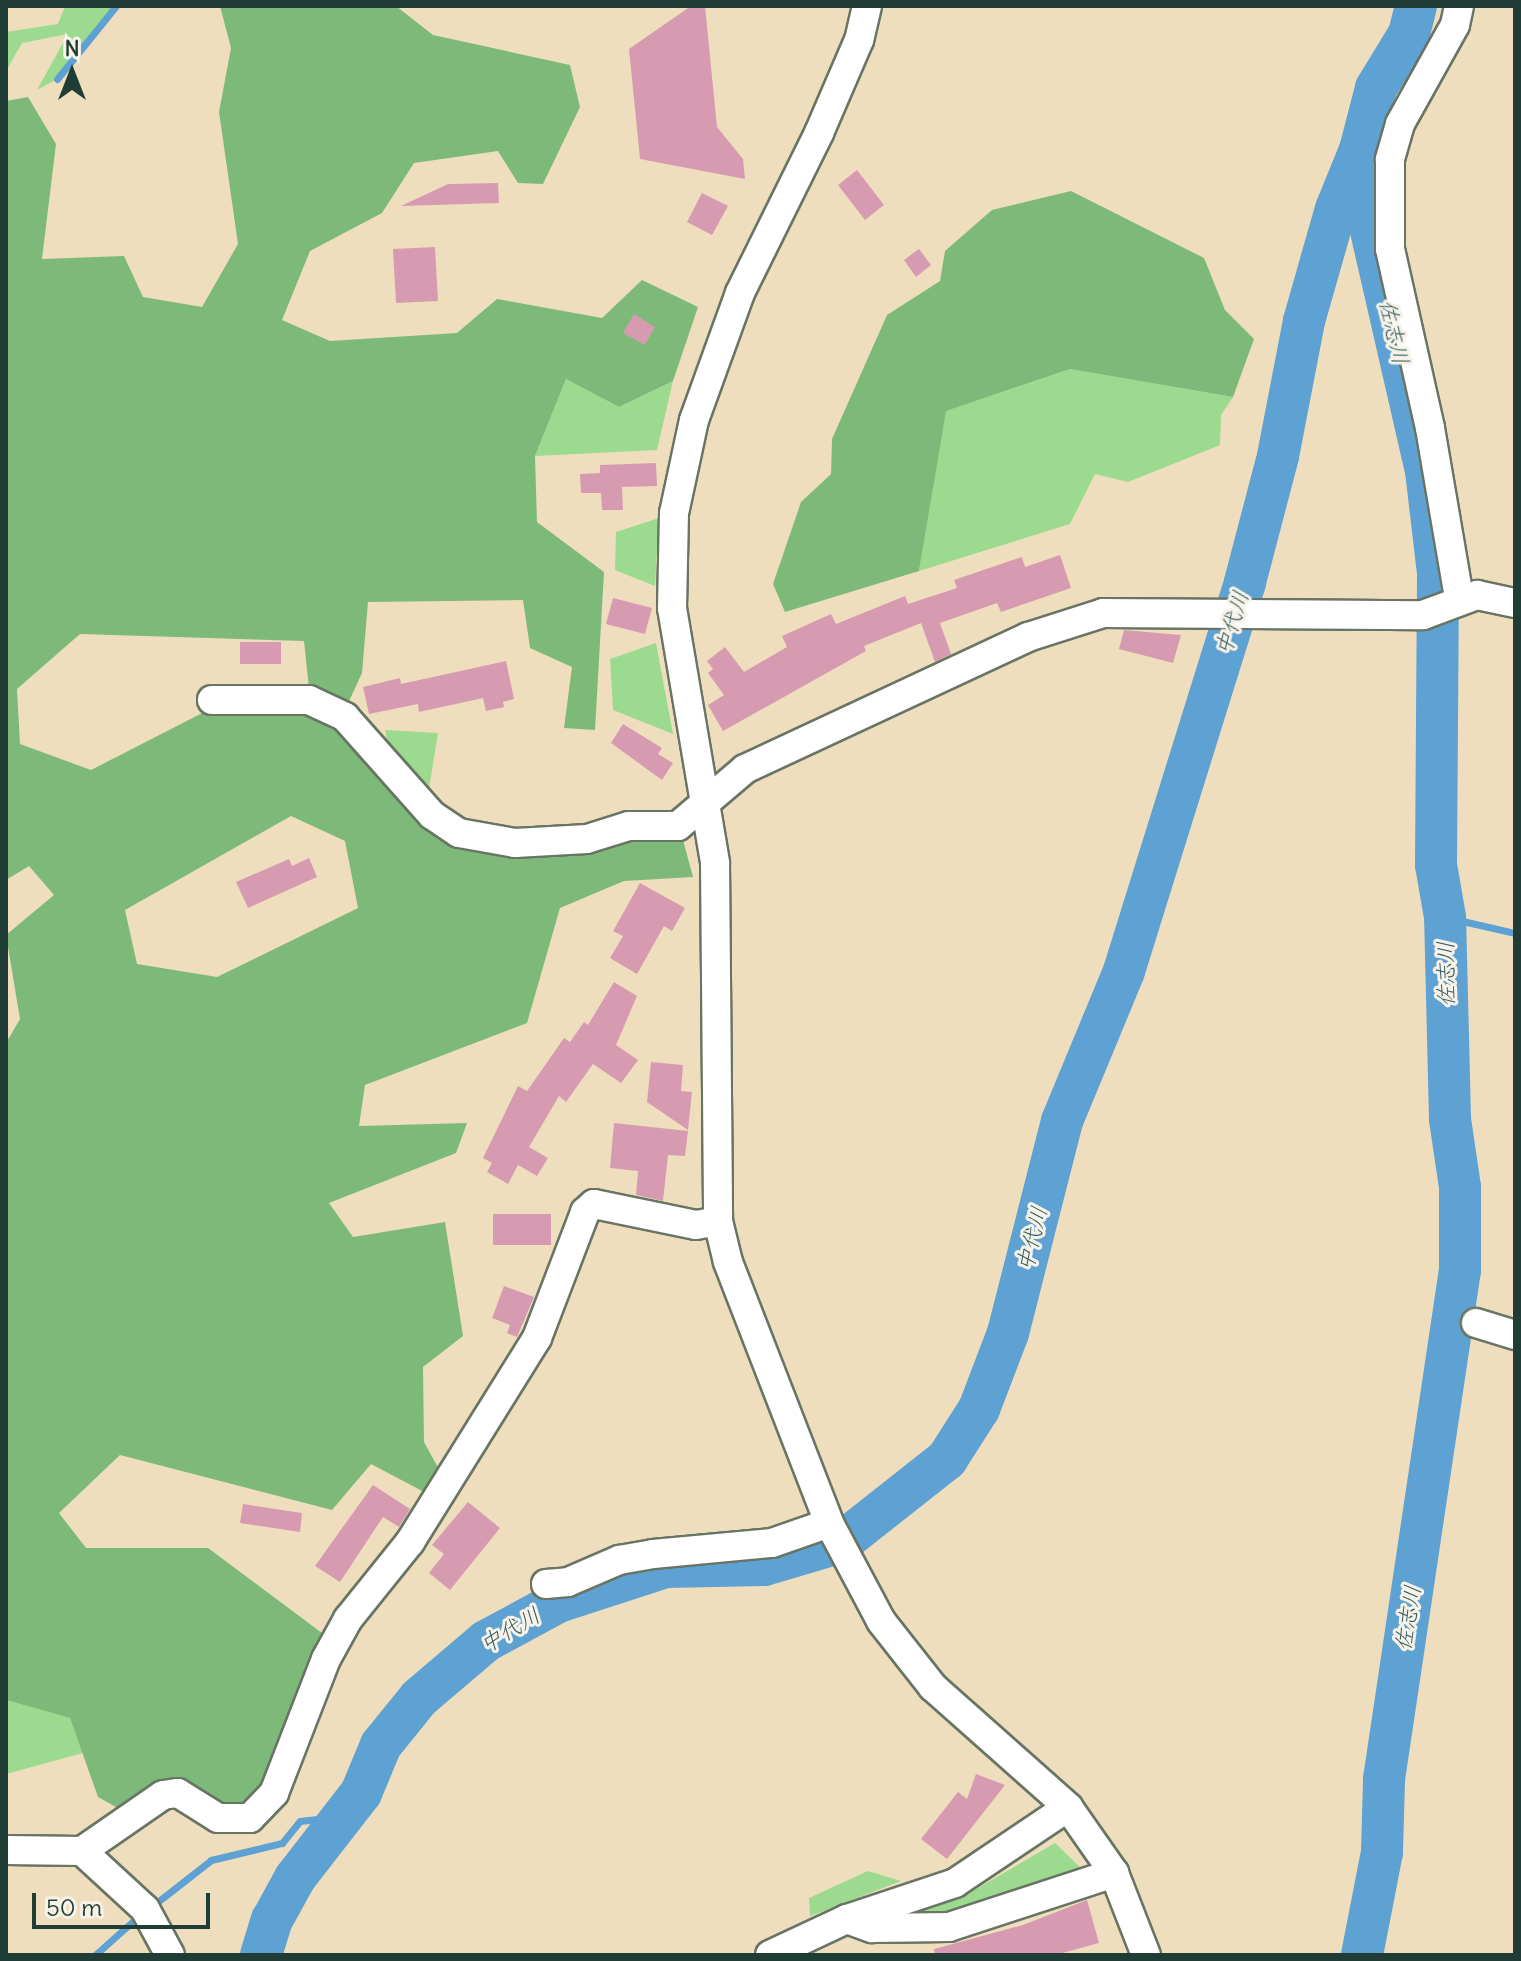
<!DOCTYPE html>
<html>
<head>
<meta charset="utf-8">
<style>
  body { margin:0 }
  #map { position:relative; width:1521px; height:1961px; overflow:hidden; background:#efdebd; font-family:Delius,"Klee One",sans-serif }
  div>[style] { position:absolute }
  [style*='--x'] { left:calc(var(--x)*1px); top:calc(var(--y)*1px); width:calc(var(--w)*1px); rotate:calc(var(--a)*1deg) }
  .green>* { inset:0; background:#9cda8f }
  .forest>* { inset:0; background:#7dba7a }
  .stream>* { height:7px; margin:-3.5px; padding:0 3.5px; transform-origin:3.5px; border-radius:3.5px; background:#5da2d2 }
  .river>* { height:42px; margin:-21px; padding:0 21px; transform-origin:21px; border-radius:21px; background:#5da2d2 }
  .building>* { inset:0; background:#d79bb1 }
  .roads { filter:drop-shadow(2px 0 #687564) drop-shadow(-2px 0 #687564) drop-shadow(0 2px #687564) drop-shadow(0 -2px #687564) }
  .minor>* { height:28px; margin:-14px; padding:0 14px; transform-origin:14px; border-radius:14px; background:#fff }
  span { translate:-50% -50%; white-space:nowrap; text-align:center; line-height:1.15; -webkit-text-stroke:6px #f7f3e8; paint-order:stroke }
  .water-label { font-size:22px; color:#325b63; font-style:italic }
  .frame { position:absolute; inset:0; border:8px solid #1f3d34; pointer-events:none }
  .north { position:absolute; left:32px; top:32px; width:80px; height:80px; -webkit-text-stroke:6px #f7f3e8; paint-order:stroke; rotate:0deg; font-size:22px; font-weight:700; line-height:32px; text-align:center; color:#1f3d34 }
  .north::after { content:''; display:block; margin:auto; width:28px; height:36px; background:#1f3d34; clip-path:polygon(50% 0,100% 100%,50% 72%,0 100%) }
  .scale { position:absolute; left:32px; top:1893px; width:178px; height:36px; box-sizing:border-box; border:4px solid #1f3d34; border-top:0; padding-left:10px; font-size:24px; line-height:28px; white-space:nowrap; color:#1f3d34; -webkit-text-stroke:6px #f7f3e8; paint-order:stroke }
</style>
</head>
<body>
<div id="map">
  <div class="green">
    <div style="clip-path:polygon(65px 6px,121px 6px,57px 79px,37px 90px,68px 34px,22px 43px,6px 71px,6px 32px,58px 24px)"></div>
    <div style="clip-path:polygon(1070px 369px,1233px 397px,1221px 415px,1220px 445px,1128px 482px,1095px 474px,1070px 524px,919px 571px,945px 411px)"></div>
    <div style="clip-path:polygon(566px 379px,619px 407px,673px 381px,657px 450px,535px 456px)"></div>
    <div style="clip-path:polygon(659px 518px,655px 586px,615px 570px,616px 532px)"></div>
    <div style="clip-path:polygon(656px 643px,673px 734px,613px 710px,610px 659px)"></div>
    <div style="clip-path:polygon(385px 730px,438px 733px,429px 789px,392px 763px)"></div>
    <div style="clip-path:polygon(6px 1700px,70px 1718px,83px 1753px,6px 1774px)"></div>
    <div style="clip-path:polygon(1055px 1843px,1085px 1872px,958px 1913px,914px 1913px,961px 1898px)"></div>
    <div style="clip-path:polygon(868px 1871px,901px 1881px,810px 1916px,809px 1898px)"></div>
  </div>
  <div class="forest">
    <div style="clip-path:polygon(evenodd,220px 6px,396px 6px,433px 35px,570px 65px,580px 107px,543px 184px,518px 183px,498px 151px,414px 163px,382px 213px,310px 251px,282px 320px,330px 341px,457px 333px,497px 299px,602px 318px,642px 280px,698px 307px,673px 381px,619px 407px,566px 379px,535px 456px,537px 522px,604px 572px,595px 730px,564px 728px,572px 667px,530px 648px,523px 600px,368px 602px,362px 673px,339px 723px,444px 839px,640px 836px,683px 840px,693px 877px,624px 881px,560px 908px,527px 1023px,365px 1085px,359px 1126px,467px 1123px,456px 1153px,329px 1203px,353px 1237px,445px 1222px,463px 1336px,423px 1367px,424px 1442px,440px 1471px,424px 1492px,371px 1464px,332px 1510px,120px 1455px,59px 1513px,86px 1548px,208px 1548px,322px 1633px,263px 1799px,224px 1813px,173px 1781px,123px 1811px,98px 1797px,70px 1718px,6px 1700px,6px 1043px,20px 1019px,6px 935px,54px 895px,29px 866px,6px 880px,6px 101px,28px 97px,56px 144px,42px 259px,124px 256px,143px 297px,202px 307px,238px 244px,219px 112px,231px 48px,220px 6px,80px 634px,304px 641px,311px 708px,214px 707px,91px 770px,20px 744px,17px 689px,80px 634px,220px 6px,291px 816px,345px 841px,358px 908px,217px 977px,137px 964px,125px 910px,291px 816px)"></div>
    <div style="clip-path:polygon(1071px 191px,1204px 258px,1225px 310px,1254px 339px,1233px 397px,1070px 369px,946px 411px,919px 571px,785px 612px,773px 584px,801px 502px,831px 474px,832px 439px,887px 315px,940px 281px,945px 251px,992px 210px)"></div>
  </div>
  <div class="stream">
    <div style="--x:57;--y:79;--w:94;--a:-51.1"></div>
    <div style="--x:1445;--y:917;--w:72;--a:12.9"></div>
    <div style="--x:160;--y:1900;--w:65;--a:-38.1"></div>
    <div style="--x:211;--y:1860;--w:73;--a:-13.5"></div>
    <div style="--x:282;--y:1843;--w:28;--a:-51"></div>
    <div style="--x:300;--y:1821;--w:43;--a:-6.6"></div>
    <div style="--x:95;--y:1955;--w:51;--a:-41.8"></div>
  </div>
  <div class="river">
    <div style="--x:261;--y:1955;--w:37;--a:-73"></div>
    <div style="--x:272;--y:1920;--w:48;--a:-61.3"></div>
    <div style="--x:295;--y:1878;--w:108;--a:-52.2"></div>
    <div style="--x:361;--y:1793;--w:52;--a:-67.4"></div>
    <div style="--x:381;--y:1745;--w:60;--a:-51"></div>
    <div style="--x:419;--y:1698;--w:88;--a:-40.4"></div>
    <div style="--x:486;--y:1641;--w:82;--a:-28.4"></div>
    <div style="--x:558;--y:1602;--w:114;--a:-18"></div>
    <div style="--x:666;--y:1567;--w:98;--a:-1.2"></div>
    <div style="--x:764;--y:1565;--w:81;--a:-16.4"></div>
    <div style="--x:842;--y:1542;--w:134;--a:-38.3"></div>
    <div style="--x:947;--y:1459;--w:59;--a:-57.4"></div>
    <div style="--x:979;--y:1409;--w:81;--a:-69.1"></div>
    <div style="--x:1008;--y:1333;--w:219;--a:-75.7"></div>
    <div style="--x:1062;--y:1121;--w:162;--a:-67.5"></div>
    <div style="--x:1124;--y:971;--w:407;--a:-72.7"></div>
    <div style="--x:1245;--y:582;--w:130;--a:-75.3"></div>
    <div style="--x:1278;--y:456;--w:137;--a:-79.1"></div>
    <div style="--x:1304;--y:321;--w:116;--a:-74.1"></div>
    <div style="--x:1336;--y:209;--w:64;--a:-67.9"></div>
    <div style="--x:1362;--y:1955;--w:105;--a:-79"></div>
    <div style="--x:1382;--y:1852;--w:73;--a:-88.4"></div>
    <div style="--x:1384;--y:1779;--w:515;--a:-81.51"></div>
    <div style="--x:1460;--y:1270;--w:83;--a:-90"></div>
    <div style="--x:1460;--y:1187;--w:69;--a:-98.4"></div>
    <div style="--x:1450;--y:1119;--w:202;--a:-91.4"></div>
    <div style="--x:1445;--y:917;--w:53;--a:-99.8"></div>
    <div style="--x:1436;--y:865;--w:292;--a:-89.6"></div>
    <div style="--x:1438;--y:573;--w:103;--a:-96.7"></div>
    <div style="--x:1426;--y:471;--w:273;--a:-102.9"></div>
    <div style="--x:1365;--y:205;--w:55;--a:-95.2"></div>
    <div style="--x:1360;--y:150;--w:64;--a:-75.5"></div>
    <div style="--x:1376;--y:88;--w:63;--a:-58.6"></div>
    <div style="--x:1409;--y:34;--w:29;--a:-76"></div>
  </div>
  <div class="building">
    <div style="clip-path:polygon(691px 6px,705px 6px,717px 127px,743px 159px,745px 179px,640px 159px,629px 49px)"></div>
    <div style="clip-path:polygon(857px 170px,884px 205px,865px 220px,838px 185px)"></div>
    <div style="clip-path:polygon(498px 183px,499px 203px,401px 206px,448px 184px)"></div>
    <div style="clip-path:polygon(702px 193px,728px 206px,712px 235px,687px 222px)"></div>
    <div style="clip-path:polygon(435px 247px,438px 301px,396px 303px,393px 249px)"></div>
    <div style="clip-path:polygon(919px 249px,931px 265px,916px 277px,904px 260px)"></div>
    <div style="clip-path:polygon(634px 314px,655px 327px,645px 345px,623px 333px)"></div>
    <div style="clip-path:polygon(656px 463px,657px 486px,622px 487px,623px 510px,602px 510px,601px 493px,581px 493px,580px 474px,600px 473px,600px 465px)"></div>
    <div style="clip-path:polygon(1060px 555px,1071px 588px,1001px 612px,997px 603px,940px 623px,951px 654px,935px 662px,921px 623px,864px 646px,866px 651px,723px 731px,708px 705px,724px 695px,708px 673px,713px 669px,707px 661px,725px 647px,744px 672px,787px 647px,782px 636px,831px 614px,836px 624px,905px 596px,908px 604px,957px 588px,954px 580px,1022px 557px,1025px 567px)"></div>
    <div style="clip-path:polygon(613px 598px,652px 608px,645px 634px,606px 624px)"></div>
    <div style="clip-path:polygon(1124px 630px,1181px 635px,1173px 663px,1119px 649px)"></div>
    <div style="clip-path:polygon(240px 642px,281px 642px,281px 664px,240px 664px)"></div>
    <div style="clip-path:polygon(506px 661px,514px 699px,503px 702px,504px 707px,486px 711px,483px 698px,419px 712px,418px 704px,369px 714px,363px 687px,400px 678px,401px 684px)"></div>
    <div style="clip-path:polygon(623px 724px,662px 748px,658px 754px,673px 763px,662px 780px,611px 743px)"></div>
    <div style="clip-path:polygon(309px 858px,317px 877px,248px 908px,236px 882px,289px 859px,292px 866px)"></div>
    <div style="clip-path:polygon(640px 883px,685px 908px,672px 931px,664px 926px,637px 974px,610px 958px,623px 936px,613px 931px)"></div>
    <div style="clip-path:polygon(614px 982px,637px 996px,616px 1045px,638px 1060px,621px 1083px,593px 1064px,566px 1102px,559px 1096px,529px 1147px,548px 1158px,537px 1176px,518px 1165px,508px 1184px,487px 1172px,492px 1163px,483px 1158px,518px 1086px,527px 1091px,564px 1038px,570px 1042px,584px 1022px,588px 1025px)"></div>
    <div style="clip-path:polygon(651px 1062px,683px 1065px,681px 1091px,692px 1092px,688px 1130px,647px 1102px)"></div>
    <div style="clip-path:polygon(614px 1123px,688px 1131px,685px 1156px,668px 1155px,663px 1201px,636px 1195px,638px 1171px,610px 1168px)"></div>
    <div style="clip-path:polygon(493px 1214px,551px 1214px,551px 1245px,493px 1245px)"></div>
    <div style="clip-path:polygon(504px 1286px,534px 1297px,517px 1337px,507px 1333px,510px 1325px,492px 1318px)"></div>
    <div style="clip-path:polygon(373px 1485px,410px 1509px,399px 1527px,383px 1517px,340px 1582px,315px 1566px)"></div>
    <div style="clip-path:polygon(468px 1502px,500px 1528px,450px 1590px,429px 1573px,444px 1554px,432px 1545px)"></div>
    <div style="clip-path:polygon(243px 1504px,302px 1513px,300px 1532px,240px 1523px)"></div>
    <div style="clip-path:polygon(976px 1774px,1005px 1785px,947px 1859px,921px 1839px,958px 1792px,967px 1799px)"></div>
    <div style="clip-path:polygon(1087px 1900px,1099px 1943px,1055px 1955px,935px 1955px,934px 1949px,1023px 1925px)"></div>
  </div>
  <div class="roads">
    <div class="minor">
      <div style="--x:867;--y:6;--w:35;--a:103"></div>
      <div style="--x:859;--y:40;--w:101;--a:113.3"></div>
      <div style="--x:819;--y:133;--w:178;--a:116.3"></div>
      <div style="--x:740;--y:293;--w:135;--a:109.9"></div>
      <div style="--x:694;--y:420;--w:95;--a:102.1"></div>
      <div style="--x:674;--y:513;--w:95;--a:91.2"></div>
      <div style="--x:672;--y:608;--w:259;--a:80.4"></div>
      <div style="--x:715;--y:863;--w:358;--a:89.5"></div>
      <div style="--x:718;--y:1221;--w:42;--a:76.3"></div>
      <div style="--x:728;--y:1262;--w:280;--a:68.8"></div>
      <div style="--x:829;--y:1523;--w:111;--a:62"></div>
      <div style="--x:881;--y:1621;--w:84;--a:51.8"></div>
      <div style="--x:933;--y:1687;--w:181;--a:41.6"></div>
      <div style="--x:1068;--y:1807;--w:80;--a:55.1"></div>
      <div style="--x:1114;--y:1873;--w:88;--a:68.7"></div>
      <div style="--x:1459;--y:6;--w:19;--a:102"></div>
      <div style="--x:1455;--y:25;--w:113;--a:119.1"></div>
      <div style="--x:1400;--y:124;--w:37;--a:106"></div>
      <div style="--x:1390;--y:160;--w:89;--a:90"></div>
      <div style="--x:1390;--y:249;--w:183;--a:77.4"></div>
      <div style="--x:1430;--y:428;--w:172;--a:80.3"></div>
      <div style="--x:212;--y:700;--w:97;--a:0"></div>
      <div style="--x:309;--y:700;--w:40;--a:25"></div>
      <div style="--x:345;--y:717;--w:131;--a:48.4"></div>
      <div style="--x:432;--y:815;--w:32;--a:34"></div>
      <div style="--x:459;--y:833;--w:57;--a:10.1"></div>
      <div style="--x:515;--y:843;--w:72;--a:-3.2"></div>
      <div style="--x:587;--y:839;--w:44;--a:-17.2"></div>
      <div style="--x:629;--y:826;--w:49;--a:0"></div>
      <div style="--x:678;--y:826;--w:88;--a:-40.4"></div>
      <div style="--x:745;--y:769;--w:312;--a:-25"></div>
      <div style="--x:1028;--y:637;--w:79;--a:-17.7"></div>
      <div style="--x:1103;--y:613;--w:320;--a:0.4"></div>
      <div style="--x:1423;--y:615;--w:58;--a:-20.3"></div>
      <div style="--x:1477;--y:595;--w:39;--a:12"></div>
      <div style="--x:1476;--y:1323;--w:41;--a:17.1"></div>
      <div style="--x:546;--y:1584;--w:22;--a:-5"></div>
      <div style="--x:568;--y:1582;--w:56;--a:-23.3"></div>
      <div style="--x:619;--y:1560;--w:35;--a:-10"></div>
      <div style="--x:653;--y:1554;--w:120;--a:-5.3"></div>
      <div style="--x:772;--y:1543;--w:60;--a:-19.3"></div>
      <div style="--x:6;--y:1850;--w:76;--a:0.8"></div>
      <div style="--x:82;--y:1851;--w:98;--a:-34.7"></div>
      <div style="--x:163;--y:1795;--w:15;--a:-8"></div>
      <div style="--x:178;--y:1793;--w:47;--a:32"></div>
      <div style="--x:218;--y:1818;--w:32;--a:0"></div>
      <div style="--x:250;--y:1818;--w:35;--a:-46"></div>
      <div style="--x:274;--y:1793;--w:144;--a:-68.8"></div>
      <div style="--x:326;--y:1659;--w:46;--a:-61.2"></div>
      <div style="--x:348;--y:1619;--w:99;--a:-51.2"></div>
      <div style="--x:410;--y:1542;--w:240;--a:-58.1"></div>
      <div style="--x:537;--y:1338;--w:135;--a:-69.1"></div>
      <div style="--x:585;--y:1212;--w:12;--a:-42"></div>
      <div style="--x:594;--y:1204;--w:104;--a:11.6"></div>
      <div style="--x:696;--y:1225;--w:22;--a:-10"></div>
      <div style="--x:82;--y:1851;--w:86;--a:42.6"></div>
      <div style="--x:145;--y:1909;--w:52;--a:61.5"></div>
      <div style="--x:847;--y:1919;--w:27;--a:20"></div>
      <div style="--x:872;--y:1928;--w:77;--a:-0.7"></div>
      <div style="--x:949;--y:1927;--w:174;--a:-18.1"></div>
      <div style="--x:770;--y:1955;--w:85;--a:-25.1"></div>
      <div style="--x:847;--y:1919;--w:114;--a:-18.4"></div>
      <div style="--x:955;--y:1883;--w:136;--a:-33.9"></div>
    </div>
  </div>
  <div class="water-label">
    <span style="left:1394px;top:332px;rotate:77deg">佐志川</span>
    <span style="left:1232px;top:623px;rotate:-73deg">中代川</span>
    <span style="left:1446px;top:974px;rotate:-91deg">佐志川</span>
    <span style="left:1032px;top:1239px;rotate:-76deg">中代川</span>
    <span style="left:1408px;top:1618px;rotate:-81deg">佐志川</span>
    <span style="left:510px;top:1630px;rotate:-31deg">中代川</span>
  </div>
  <div class="frame"></div>
  <div class="north">N</div>
  <div class="scale">50 m</div>
</div>
</body>
</html>
